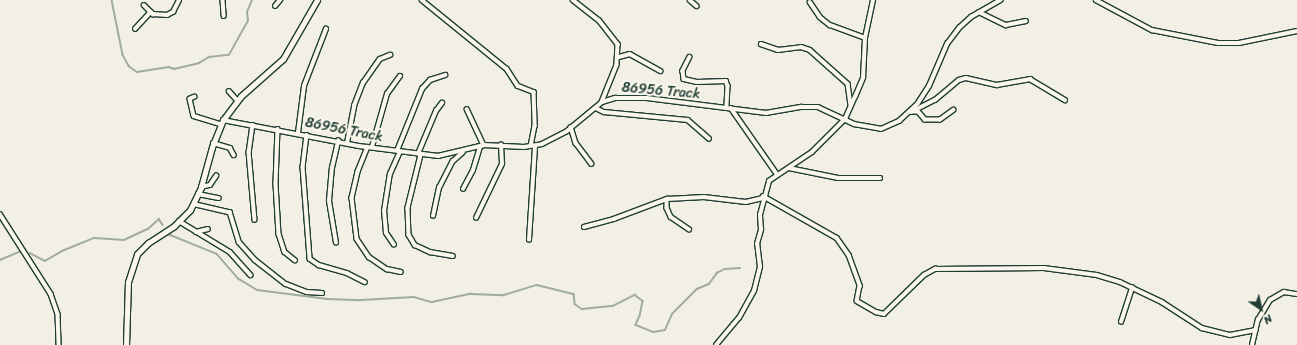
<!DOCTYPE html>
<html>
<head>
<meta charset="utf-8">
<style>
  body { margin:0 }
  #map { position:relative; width:1297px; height:345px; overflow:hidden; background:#f2f0e5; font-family:Sriracha,sans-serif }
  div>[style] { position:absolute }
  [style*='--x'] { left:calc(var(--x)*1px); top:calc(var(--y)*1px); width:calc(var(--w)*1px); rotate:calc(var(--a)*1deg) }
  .stream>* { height:1.5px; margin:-0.75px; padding:0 0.75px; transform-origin:0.75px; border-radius:0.75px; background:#a2aba1 }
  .roads { filter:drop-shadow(1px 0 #1f3d34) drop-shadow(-1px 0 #1f3d34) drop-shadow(0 1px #1f3d34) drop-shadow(0 -1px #1f3d34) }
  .street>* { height:3.5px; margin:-1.75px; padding:0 1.75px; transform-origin:1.75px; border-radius:1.75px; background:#fbf7ec }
  .secondary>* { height:5px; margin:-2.5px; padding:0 2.5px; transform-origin:2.5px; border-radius:2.5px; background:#fbf7ec }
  span { translate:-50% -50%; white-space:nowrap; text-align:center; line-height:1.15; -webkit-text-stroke:4px #fbf7ec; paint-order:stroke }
  .street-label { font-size:14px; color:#1f3d34 }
  .north { position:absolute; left:1241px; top:289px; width:40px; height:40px; -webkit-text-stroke:3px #fbf7ec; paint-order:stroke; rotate:146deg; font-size:11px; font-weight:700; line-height:16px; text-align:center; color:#1f3d34 }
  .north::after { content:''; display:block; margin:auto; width:14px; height:18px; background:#1f3d34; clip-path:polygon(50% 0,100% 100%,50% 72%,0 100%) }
</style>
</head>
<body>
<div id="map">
  <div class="stream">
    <div style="--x:112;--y:0;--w:56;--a:78.7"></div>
    <div style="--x:123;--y:55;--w:13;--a:61"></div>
    <div style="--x:129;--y:66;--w:10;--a:37"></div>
    <div style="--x:137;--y:72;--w:32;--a:-9"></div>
    <div style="--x:169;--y:67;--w:5;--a:22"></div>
    <div style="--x:174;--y:69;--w:26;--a:-13"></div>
    <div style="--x:199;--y:63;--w:12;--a:-31"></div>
    <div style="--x:209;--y:57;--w:20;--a:-6"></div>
    <div style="--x:229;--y:55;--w:39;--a:-61"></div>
    <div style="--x:248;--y:21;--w:9;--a:-96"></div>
    <div style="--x:247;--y:12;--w:13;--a:-67"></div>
    <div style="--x:168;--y:234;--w:53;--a:22.2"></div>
    <div style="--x:217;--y:254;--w:33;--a:49"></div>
    <div style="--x:239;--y:279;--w:21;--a:31"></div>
    <div style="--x:257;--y:290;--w:71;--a:7.3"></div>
    <div style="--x:327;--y:299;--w:34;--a:2"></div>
    <div style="--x:361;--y:300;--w:53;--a:-3.2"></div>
    <div style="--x:414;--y:297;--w:19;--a:16"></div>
    <div style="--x:432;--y:302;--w:40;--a:-12"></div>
    <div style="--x:471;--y:294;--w:33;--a:2"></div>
    <div style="--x:504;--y:295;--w:34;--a:-17"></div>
    <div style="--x:537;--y:285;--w:38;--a:14"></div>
    <div style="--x:574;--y:294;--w:10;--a:84"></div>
    <div style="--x:575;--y:304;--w:9;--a:36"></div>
    <div style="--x:582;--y:309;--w:31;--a:-6"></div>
    <div style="--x:613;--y:306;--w:25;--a:-27"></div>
    <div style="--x:635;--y:295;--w:10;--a:37"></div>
    <div style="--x:643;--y:301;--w:15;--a:101"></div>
    <div style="--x:640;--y:316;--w:10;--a:114"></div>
    <div style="--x:636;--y:325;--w:18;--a:22"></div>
    <div style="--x:653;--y:332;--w:12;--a:-9"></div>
    <div style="--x:665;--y:330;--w:17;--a:-66"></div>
    <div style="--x:672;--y:314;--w:35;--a:-45"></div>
    <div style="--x:697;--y:289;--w:13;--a:-23"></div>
    <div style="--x:709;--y:284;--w:14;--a:-54"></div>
    <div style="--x:717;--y:273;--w:9;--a:-27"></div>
    <div style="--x:725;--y:269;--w:15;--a:-4"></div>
    <div style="--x:30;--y:253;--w:17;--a:28"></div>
    <div style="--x:45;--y:261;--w:20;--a:-30"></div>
    <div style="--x:62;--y:251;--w:35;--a:-22"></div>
    <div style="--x:95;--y:238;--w:29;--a:4"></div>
    <div style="--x:124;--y:240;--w:26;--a:-25"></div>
    <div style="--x:148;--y:229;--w:15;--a:-42"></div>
    <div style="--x:159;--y:219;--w:7;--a:56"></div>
    <div style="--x:0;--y:260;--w:23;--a:-23"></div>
  </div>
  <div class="roads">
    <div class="street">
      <div style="--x:223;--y:0;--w:16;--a:86"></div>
      <div style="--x:422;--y:0;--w:109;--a:39.1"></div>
      <div style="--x:507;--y:69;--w:20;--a:57"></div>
      <div style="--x:518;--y:86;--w:17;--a:21"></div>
      <div style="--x:534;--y:92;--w:34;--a:88"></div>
      <div style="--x:535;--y:126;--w:20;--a:101"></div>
      <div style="--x:573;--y:0;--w:33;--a:38"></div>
      <div style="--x:599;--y:20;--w:31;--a:52"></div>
      <div style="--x:618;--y:44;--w:21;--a:93"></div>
      <div style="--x:617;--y:65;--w:40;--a:112"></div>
      <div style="--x:690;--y:0;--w:9;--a:41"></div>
      <div style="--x:1096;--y:0;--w:64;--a:28.2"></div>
      <div style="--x:1152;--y:30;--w:67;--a:11.1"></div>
      <div style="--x:1218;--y:43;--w:21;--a:0"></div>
      <div style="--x:1239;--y:43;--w:59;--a:-11.7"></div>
      <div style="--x:810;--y:2;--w:18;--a:56"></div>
      <div style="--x:820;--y:17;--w:13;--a:39"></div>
      <div style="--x:830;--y:25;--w:37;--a:20"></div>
      <div style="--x:144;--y:5;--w:13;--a:45"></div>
      <div style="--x:153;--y:14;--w:14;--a:4"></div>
      <div style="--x:167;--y:15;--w:7;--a:-27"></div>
      <div style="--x:173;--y:12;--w:13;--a:-63"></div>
      <div style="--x:275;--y:6;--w:8;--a:-50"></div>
      <div style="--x:979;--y:12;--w:30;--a:26"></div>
      <div style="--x:1006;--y:25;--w:20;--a:-11"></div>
      <div style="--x:135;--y:29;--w:23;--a:-47"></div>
      <div style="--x:761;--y:44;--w:18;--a:19"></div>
      <div style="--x:778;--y:50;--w:23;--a:-7"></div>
      <div style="--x:801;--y:47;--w:9;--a:18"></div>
      <div style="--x:810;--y:50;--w:51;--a:41.8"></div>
      <div style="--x:848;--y:84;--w:21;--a:82"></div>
      <div style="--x:619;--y:57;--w:11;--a:-15"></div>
      <div style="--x:630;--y:54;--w:35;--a:29"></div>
      <div style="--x:690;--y:57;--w:16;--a:117"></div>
      <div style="--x:683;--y:71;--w:8;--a:83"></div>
      <div style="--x:684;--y:79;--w:13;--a:13"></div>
      <div style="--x:697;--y:82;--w:29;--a:-2"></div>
      <div style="--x:726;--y:81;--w:5;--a:68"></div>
      <div style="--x:728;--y:86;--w:21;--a:93"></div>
      <div style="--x:229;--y:91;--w:12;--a:48"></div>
      <div style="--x:195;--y:97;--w:5;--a:158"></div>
      <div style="--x:190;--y:99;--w:17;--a:77"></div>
      <div style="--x:194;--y:116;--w:28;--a:17"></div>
      <div style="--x:596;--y:108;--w:9;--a:27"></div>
      <div style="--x:604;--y:112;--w:84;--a:5.4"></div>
      <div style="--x:688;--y:120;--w:28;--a:41"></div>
      <div style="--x:731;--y:108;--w:80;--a:55.1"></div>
      <div style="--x:467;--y:109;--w:40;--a:65"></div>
      <div style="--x:954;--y:110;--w:17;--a:144"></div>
      <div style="--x:940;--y:120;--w:15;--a:180"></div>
      <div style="--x:925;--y:120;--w:11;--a:-131"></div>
      <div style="--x:918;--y:112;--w:7;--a:180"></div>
      <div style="--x:911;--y:112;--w:27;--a:-27"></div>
      <div style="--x:935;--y:100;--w:31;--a:-40"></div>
      <div style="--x:959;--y:80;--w:7;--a:-16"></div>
      <div style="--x:966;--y:78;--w:32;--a:13"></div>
      <div style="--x:997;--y:85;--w:34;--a:-10"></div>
      <div style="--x:1030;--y:79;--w:41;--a:31"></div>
      <div style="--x:223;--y:120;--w:138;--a:10.8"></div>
      <div style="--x:359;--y:146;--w:80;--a:7.2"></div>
      <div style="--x:438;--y:156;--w:47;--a:-13.4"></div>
      <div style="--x:484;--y:145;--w:40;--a:2.9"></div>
      <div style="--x:524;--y:147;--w:18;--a:-9"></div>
      <div style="--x:542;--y:144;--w:28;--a:-27"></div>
      <div style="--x:567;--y:131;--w:45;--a:-39.6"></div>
      <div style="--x:602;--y:102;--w:14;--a:-17"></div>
      <div style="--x:615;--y:98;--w:32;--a:0"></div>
      <div style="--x:647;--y:98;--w:120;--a:7.2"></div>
      <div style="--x:766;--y:113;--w:36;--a:-10"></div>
      <div style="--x:801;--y:107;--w:17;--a:0"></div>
      <div style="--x:818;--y:107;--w:40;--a:25"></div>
      <div style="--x:854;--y:124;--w:27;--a:10"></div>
      <div style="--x:881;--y:129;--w:20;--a:-24"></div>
      <div style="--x:899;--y:121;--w:26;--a:-43"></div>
      <div style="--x:918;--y:103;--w:20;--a:-57"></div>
      <div style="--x:929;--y:86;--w:46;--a:-66.8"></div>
      <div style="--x:947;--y:44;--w:21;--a:-53"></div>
      <div style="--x:960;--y:27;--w:15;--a:-42"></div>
      <div style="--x:971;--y:17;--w:34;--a:-30"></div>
      <div style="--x:253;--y:125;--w:27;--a:98"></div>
      <div style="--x:249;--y:152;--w:68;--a:85"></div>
      <div style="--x:571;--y:127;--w:17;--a:73"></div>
      <div style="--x:576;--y:143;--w:26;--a:53"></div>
      <div style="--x:278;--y:129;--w:55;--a:92.1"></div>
      <div style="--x:276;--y:184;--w:50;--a:86.6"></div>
      <div style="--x:279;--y:234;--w:19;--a:72"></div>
      <div style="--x:285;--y:252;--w:13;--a:39"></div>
      <div style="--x:298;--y:133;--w:47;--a:-82.7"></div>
      <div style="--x:304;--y:86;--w:61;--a:-68.9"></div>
      <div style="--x:307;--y:135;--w:32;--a:97"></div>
      <div style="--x:303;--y:167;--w:92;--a:85.6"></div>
      <div style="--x:310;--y:259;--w:11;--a:34"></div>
      <div style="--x:319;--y:265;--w:29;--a:16"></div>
      <div style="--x:347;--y:273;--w:20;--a:27"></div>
      <div style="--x:213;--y:143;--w:18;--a:16"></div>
      <div style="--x:230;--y:148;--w:8;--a:60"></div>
      <div style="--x:347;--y:143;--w:38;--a:-79"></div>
      <div style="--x:354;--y:106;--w:25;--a:-69"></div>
      <div style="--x:363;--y:83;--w:29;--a:-55"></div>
      <div style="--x:380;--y:59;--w:11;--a:-22"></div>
      <div style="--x:368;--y:147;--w:27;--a:112"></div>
      <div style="--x:358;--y:172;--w:27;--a:103"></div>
      <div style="--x:352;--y:198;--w:41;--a:83"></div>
      <div style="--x:357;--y:239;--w:22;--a:56"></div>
      <div style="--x:369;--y:257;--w:22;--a:34"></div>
      <div style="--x:387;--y:269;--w:14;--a:12"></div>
      <div style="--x:372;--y:147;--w:55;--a:-74.2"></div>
      <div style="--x:387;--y:94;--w:22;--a:-54"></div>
      <div style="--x:397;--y:151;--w:67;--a:-68"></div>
      <div style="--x:422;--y:89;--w:12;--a:-48"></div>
      <div style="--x:430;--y:80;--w:16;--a:-18"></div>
      <div style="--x:418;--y:154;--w:47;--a:-67.3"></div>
      <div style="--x:436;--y:111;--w:10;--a:-53"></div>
      <div style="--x:421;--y:155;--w:55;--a:103.8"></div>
      <div style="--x:408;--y:208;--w:27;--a:88"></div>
      <div style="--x:409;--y:235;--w:12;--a:59"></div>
      <div style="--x:415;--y:245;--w:17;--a:25"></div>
      <div style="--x:430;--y:252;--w:23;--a:10"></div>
      <div style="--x:789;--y:168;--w:50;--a:11.5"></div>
      <div style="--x:838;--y:178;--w:42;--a:0"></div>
      <div style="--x:201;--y:187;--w:9;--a:-13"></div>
      <div style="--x:210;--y:185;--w:11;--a:-56"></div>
      <div style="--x:463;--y:189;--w:21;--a:-62"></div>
      <div style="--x:473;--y:170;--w:24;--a:-73"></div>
      <div style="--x:198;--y:194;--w:21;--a:11"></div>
      <div style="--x:763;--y:196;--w:85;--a:29.6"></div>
      <div style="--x:837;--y:238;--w:21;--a:55"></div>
      <div style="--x:849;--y:255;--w:33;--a:70"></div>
      <div style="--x:860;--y:286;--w:15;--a:101"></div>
      <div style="--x:857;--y:301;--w:22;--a:30"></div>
      <div style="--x:876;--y:312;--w:8;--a:14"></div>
      <div style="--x:884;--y:314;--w:56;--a:-44.3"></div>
      <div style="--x:924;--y:275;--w:13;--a:-29"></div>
      <div style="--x:935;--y:269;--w:109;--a:-0.5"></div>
      <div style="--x:1044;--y:268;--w:53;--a:7.5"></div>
      <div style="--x:1097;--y:275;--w:24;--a:17"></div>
      <div style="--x:1120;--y:282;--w:47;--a:25.5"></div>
      <div style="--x:1162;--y:302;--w:48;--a:33"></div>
      <div style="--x:1202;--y:328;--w:29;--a:14"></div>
      <div style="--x:1230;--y:335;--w:26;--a:-11"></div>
      <div style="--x:667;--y:199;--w:9;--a:90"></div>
      <div style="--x:667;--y:208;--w:10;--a:66"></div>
      <div style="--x:671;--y:217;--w:22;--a:34"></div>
      <div style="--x:194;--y:204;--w:37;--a:13"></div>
      <div style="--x:230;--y:212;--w:31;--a:73"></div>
      <div style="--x:239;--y:242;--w:24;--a:48"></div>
      <div style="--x:255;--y:260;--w:39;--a:38"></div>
      <div style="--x:286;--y:284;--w:22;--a:21"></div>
      <div style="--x:307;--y:292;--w:15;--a:4"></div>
      <div style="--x:0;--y:214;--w:95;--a:57.5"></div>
      <div style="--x:51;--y:294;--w:21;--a:71"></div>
      <div style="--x:58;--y:314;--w:31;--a:88"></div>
      <div style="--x:433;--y:216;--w:29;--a:-78"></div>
      <div style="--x:439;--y:188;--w:30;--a:-63"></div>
      <div style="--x:453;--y:161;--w:13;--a:-42"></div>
      <div style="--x:476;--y:218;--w:60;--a:-64.3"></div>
      <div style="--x:502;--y:164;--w:19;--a:-93"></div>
      <div style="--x:179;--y:221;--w:60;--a:31.3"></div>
      <div style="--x:230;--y:252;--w:31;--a:48"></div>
      <div style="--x:584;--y:227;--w:31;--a:-15"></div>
      <div style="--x:614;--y:219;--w:57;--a:-20.7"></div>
      <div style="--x:667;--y:199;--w:37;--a:-3"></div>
      <div style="--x:704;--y:197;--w:42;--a:6.8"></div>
      <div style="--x:746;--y:202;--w:17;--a:-13"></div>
      <div style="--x:196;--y:232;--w:12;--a:-14"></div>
      <div style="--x:529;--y:240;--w:94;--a:-86.3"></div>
      <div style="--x:336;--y:243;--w:43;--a:-99.5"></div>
      <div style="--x:329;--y:201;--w:33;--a:-85"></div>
      <div style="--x:332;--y:168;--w:28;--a:-77"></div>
      <div style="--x:394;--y:245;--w:14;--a:-124"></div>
      <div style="--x:386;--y:233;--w:22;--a:-95"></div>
      <div style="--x:384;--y:211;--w:37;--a:-81"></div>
      <div style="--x:390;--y:174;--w:24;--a:-66"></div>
      <div style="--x:1121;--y:322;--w:36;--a:-72"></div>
      <div style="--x:716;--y:345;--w:35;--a:-50"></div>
      <div style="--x:739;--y:318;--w:31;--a:-61"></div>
      <div style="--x:754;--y:291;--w:25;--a:-76"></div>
      <div style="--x:760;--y:267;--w:23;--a:-97"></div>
      <div style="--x:757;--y:244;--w:15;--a:-74"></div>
      <div style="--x:761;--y:230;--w:15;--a:-94"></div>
      <div style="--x:760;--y:215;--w:35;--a:-75"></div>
      <div style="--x:769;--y:181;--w:52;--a:-34"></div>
      <div style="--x:812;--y:152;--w:47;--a:-45"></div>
      <div style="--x:845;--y:119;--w:24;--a:-66"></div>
      <div style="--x:855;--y:97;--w:21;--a:-67"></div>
      <div style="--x:863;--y:78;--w:40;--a:-87.1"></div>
      <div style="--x:865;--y:38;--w:39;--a:-78"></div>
      <div style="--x:1252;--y:345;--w:26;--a:-77"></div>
      <div style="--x:1258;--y:320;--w:23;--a:-59"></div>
      <div style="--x:1270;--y:300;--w:16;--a:-30"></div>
      <div style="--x:1284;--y:292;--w:13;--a:9"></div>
    </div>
    <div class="secondary">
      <div style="--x:126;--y:345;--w:63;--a:-88.2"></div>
      <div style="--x:128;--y:282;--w:29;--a:-72"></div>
      <div style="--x:137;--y:254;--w:16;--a:-45"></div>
      <div style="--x:148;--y:243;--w:31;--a:-33"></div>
      <div style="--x:174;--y:226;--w:23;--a:-45"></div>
      <div style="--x:190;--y:210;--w:25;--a:-64"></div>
      <div style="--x:201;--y:187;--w:41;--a:-74.6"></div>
      <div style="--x:212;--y:147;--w:29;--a:-68"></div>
      <div style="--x:223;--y:120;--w:30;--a:-53"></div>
      <div style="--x:241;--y:96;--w:56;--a:-41.4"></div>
      <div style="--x:283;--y:59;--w:68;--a:-60"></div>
    </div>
  </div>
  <div class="street-label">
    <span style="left:661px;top:91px;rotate:5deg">86956 Track</span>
    <span style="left:344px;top:130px;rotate:11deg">86956 Track</span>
  </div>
  <div class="north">N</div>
</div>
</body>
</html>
